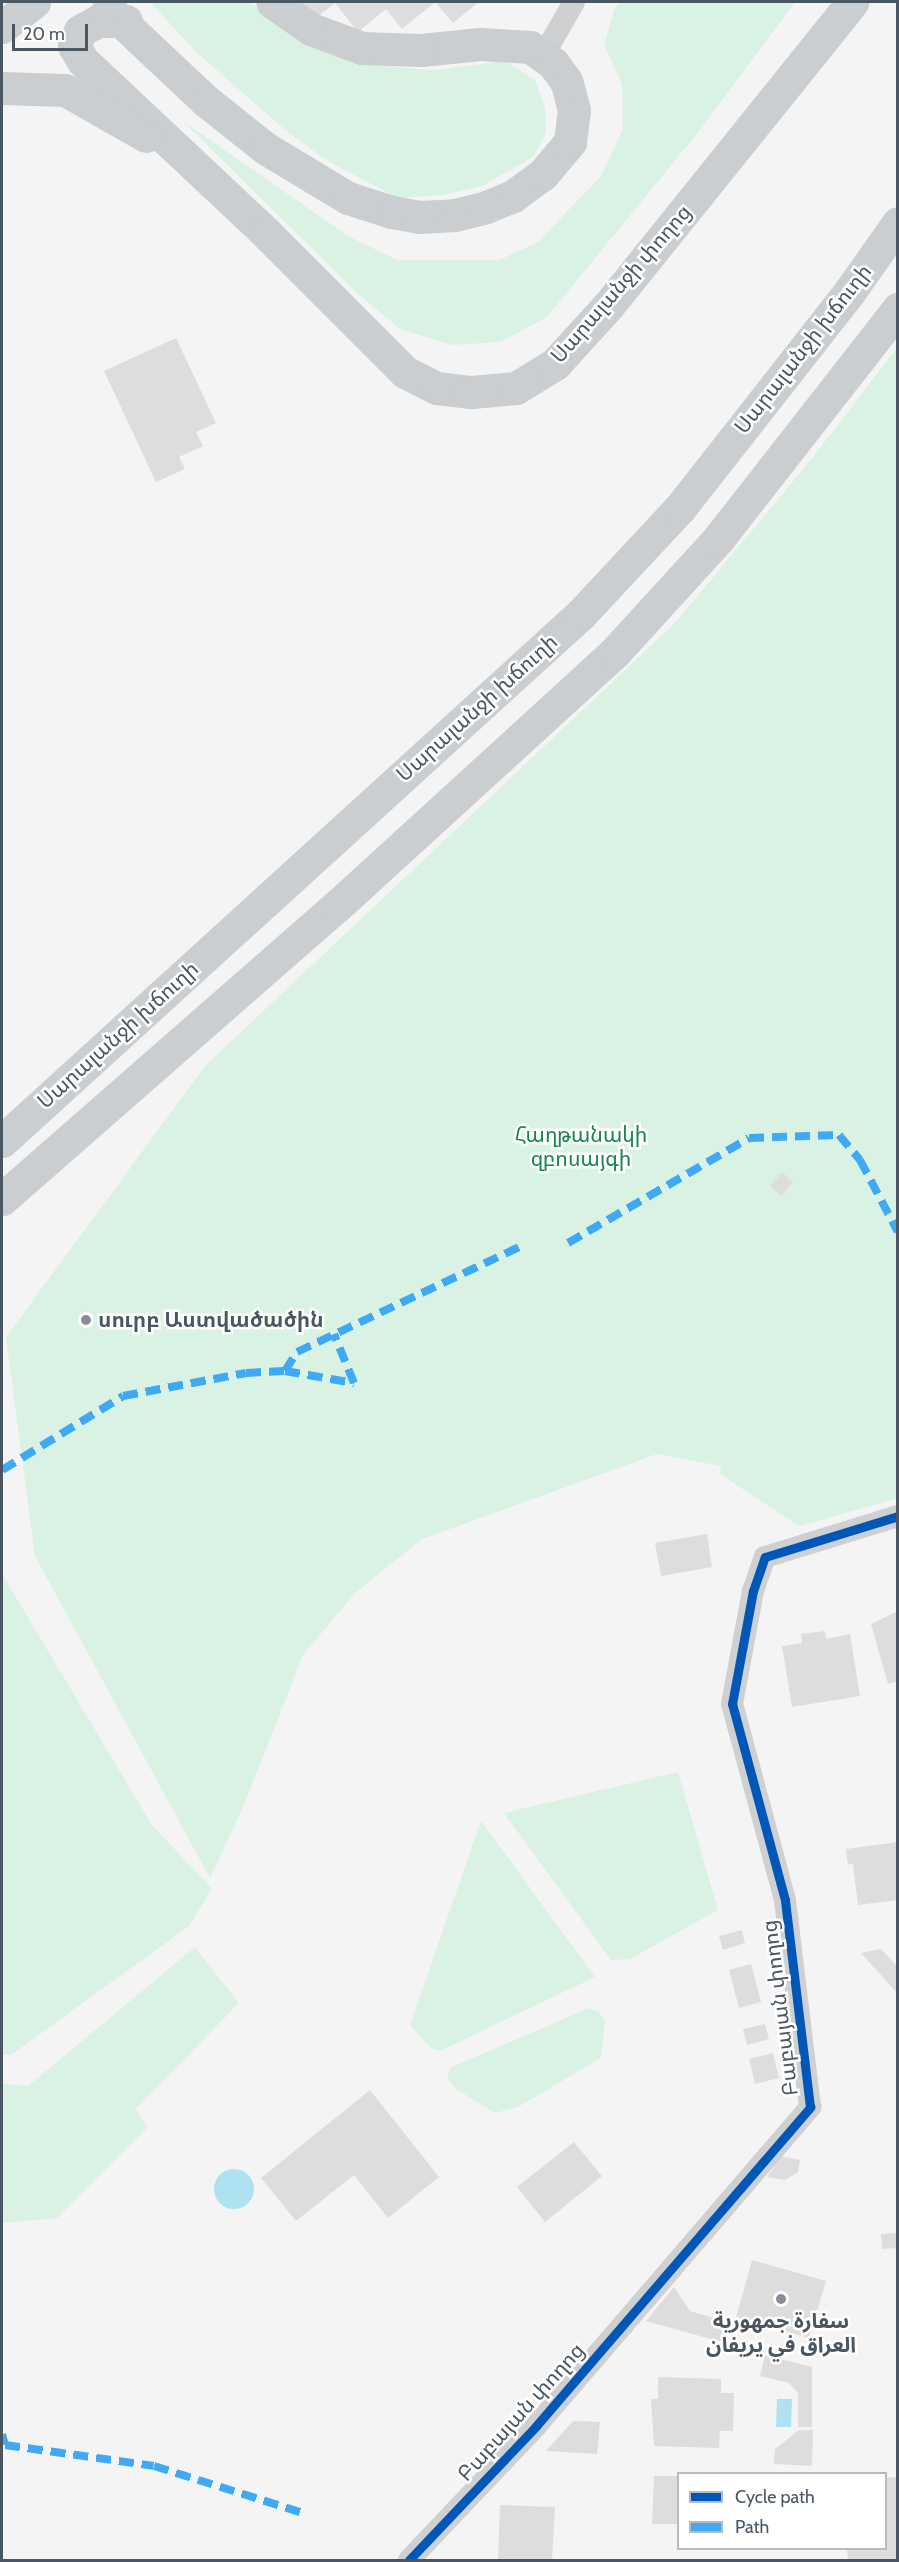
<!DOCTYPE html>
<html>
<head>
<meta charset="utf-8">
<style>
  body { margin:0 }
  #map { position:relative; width:899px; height:2562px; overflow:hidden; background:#f4f4f4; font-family:Cabin,"Noto Sans Arabic","Noto Sans Armenian",sans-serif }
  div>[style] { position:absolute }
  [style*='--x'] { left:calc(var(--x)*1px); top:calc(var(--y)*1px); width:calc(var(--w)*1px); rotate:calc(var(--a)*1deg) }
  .green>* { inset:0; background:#d9f2e3 }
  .water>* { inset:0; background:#aee2f0 }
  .round { border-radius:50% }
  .building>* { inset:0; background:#ddddde }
  .minor>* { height:22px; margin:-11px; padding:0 11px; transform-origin:11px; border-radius:11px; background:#ced0d2 }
  .primary>* { height:33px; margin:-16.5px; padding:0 16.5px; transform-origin:16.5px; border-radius:16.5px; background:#caced1 }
  .quiet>* { height:8px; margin-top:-4px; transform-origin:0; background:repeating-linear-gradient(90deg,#3fa9f5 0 15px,transparent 0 23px) }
  .cycleway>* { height:9px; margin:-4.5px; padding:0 4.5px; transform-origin:4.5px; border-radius:4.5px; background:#0057b8 }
  .dots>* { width:16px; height:16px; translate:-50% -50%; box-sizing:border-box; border:3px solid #fff; border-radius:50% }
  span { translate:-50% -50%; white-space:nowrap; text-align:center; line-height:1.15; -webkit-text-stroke:5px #fff; paint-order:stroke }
  .street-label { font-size:21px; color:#4a5661 }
  .park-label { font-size:21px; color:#17864f }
  .poi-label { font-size:21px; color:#4a5661; font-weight:700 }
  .left { translate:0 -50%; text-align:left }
  .frame { position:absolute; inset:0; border:3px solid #4a5661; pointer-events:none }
  .legend { position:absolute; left:677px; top:2472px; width:210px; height:78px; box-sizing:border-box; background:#fff; border:2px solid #b7bbc0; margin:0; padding:8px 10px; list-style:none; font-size:18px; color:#4a5661 }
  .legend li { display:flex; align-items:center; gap:12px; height:30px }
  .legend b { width:30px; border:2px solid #b7bbc0 }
  .scale { position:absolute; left:12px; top:24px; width:76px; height:27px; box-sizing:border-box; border:3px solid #4a5661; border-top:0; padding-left:8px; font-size:18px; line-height:21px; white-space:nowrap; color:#4a5661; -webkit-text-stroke:4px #fff; paint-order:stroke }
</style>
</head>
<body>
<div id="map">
  <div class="green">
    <div style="clip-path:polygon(150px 2px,249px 2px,298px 39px,343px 59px,392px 67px,434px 70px,505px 61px,535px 80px,545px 108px,546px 132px,533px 157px,482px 186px,443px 195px,398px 198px,326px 160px,284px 129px,196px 52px)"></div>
    <div style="clip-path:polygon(621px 2px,795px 2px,700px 130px,547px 317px,500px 342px,452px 345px,400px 329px,355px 291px,183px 121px,348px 236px,397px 260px,499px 260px,538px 242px,601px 176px,623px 129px,622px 84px,604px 45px,615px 8px)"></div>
    <div style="clip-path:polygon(897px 348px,897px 1498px,799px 1526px,720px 1474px,721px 1466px,657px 1454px,422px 1539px,355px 1593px,303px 1655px,244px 1805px,210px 1878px,35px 1556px,6px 1337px,205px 1066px,674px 624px,810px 461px)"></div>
    <div style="clip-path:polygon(2px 1574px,152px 1825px,212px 1889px,189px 1926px,11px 2055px,2px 2054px)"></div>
    <div style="clip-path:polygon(678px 1772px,718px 1910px,630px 1959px,611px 1960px,504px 1813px)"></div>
    <div style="clip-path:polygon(481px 1821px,595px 1977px,440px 2051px,431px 2048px,410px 2025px)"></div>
    <div style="clip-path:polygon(195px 1947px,239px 2003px,136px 2109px,148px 2127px,57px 2218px,2px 2223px,2px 2084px,28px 2086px)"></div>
    <div style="clip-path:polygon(589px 2008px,599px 2012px,605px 2021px,601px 2058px,518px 2107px,495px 2113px,456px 2089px,447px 2077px,450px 2068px)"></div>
  </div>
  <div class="water">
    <div class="round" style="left:214px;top:2169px;width:40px;height:40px"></div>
    <div style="clip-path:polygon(777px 2399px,792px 2399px,791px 2427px,776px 2427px)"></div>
  </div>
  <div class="building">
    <div style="clip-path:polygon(295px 2px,479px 2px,453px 23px,435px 2px,402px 29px,386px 9px,358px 32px,335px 3px,311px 22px)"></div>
    <div style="clip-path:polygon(176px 338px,216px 423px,196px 432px,203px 446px,179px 457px,185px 469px,156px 482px,104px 371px)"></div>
    <div style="clip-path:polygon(782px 1172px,793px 1182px,781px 1196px,770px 1186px)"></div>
    <div style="clip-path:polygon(87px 1311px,94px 1323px,84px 1329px,77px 1317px)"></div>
    <div style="clip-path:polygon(707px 1534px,712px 1567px,661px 1576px,655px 1543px)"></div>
    <div style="clip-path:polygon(898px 1611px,898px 1681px,888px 1684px,871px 1624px)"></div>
    <div style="clip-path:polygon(825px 1631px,826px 1639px,850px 1634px,860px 1696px,792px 1707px,782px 1646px,802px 1643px,801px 1634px)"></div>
    <div style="clip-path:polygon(898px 1842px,898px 1900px,858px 1905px,853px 1864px,848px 1864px,846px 1849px)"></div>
    <div style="clip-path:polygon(742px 1930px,745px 1943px,723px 1950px,719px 1936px)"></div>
    <div style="clip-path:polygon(881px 1949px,898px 1967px,898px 1994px,861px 1953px)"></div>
    <div style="clip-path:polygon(751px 1964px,761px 2002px,739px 2008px,729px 1970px)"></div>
    <div style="clip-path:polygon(765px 2024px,769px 2039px,747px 2045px,743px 2029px)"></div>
    <div style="clip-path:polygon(773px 2053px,779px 2078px,755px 2084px,749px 2059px)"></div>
    <div style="clip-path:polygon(370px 2090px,439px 2177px,388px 2218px,354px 2175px,296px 2221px,261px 2178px)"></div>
    <div style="clip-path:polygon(574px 2142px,602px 2176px,545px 2222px,517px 2187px)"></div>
    <div style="clip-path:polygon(781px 2156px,800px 2160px,798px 2172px,785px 2180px,767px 2177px)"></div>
    <div style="clip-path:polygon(898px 2233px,898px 2248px,882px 2249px,881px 2234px)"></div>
    <div style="clip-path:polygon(752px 2260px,826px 2281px,809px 2338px,736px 2318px)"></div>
    <div style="clip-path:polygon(674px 2287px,690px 2311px,731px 2323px,725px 2343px,646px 2321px)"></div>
    <div style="clip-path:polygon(765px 2355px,812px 2367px,812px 2427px,798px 2427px,798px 2393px,789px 2383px,760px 2376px)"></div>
    <div style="clip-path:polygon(658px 2377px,721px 2379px,721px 2393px,734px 2393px,733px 2431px,720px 2431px,719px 2448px,654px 2446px,651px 2399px,658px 2399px)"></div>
    <div style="clip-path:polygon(573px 2421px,600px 2422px,597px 2454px,546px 2451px)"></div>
    <div style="clip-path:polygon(799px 2430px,813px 2430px,812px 2466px,774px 2464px,775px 2449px)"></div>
    <div style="clip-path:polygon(654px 2476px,678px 2476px,678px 2524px,652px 2524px)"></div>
    <div style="clip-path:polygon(898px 2477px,898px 2560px,848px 2560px,847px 2548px,886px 2548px,886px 2478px)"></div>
    <div style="clip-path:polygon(500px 2505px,555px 2507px,552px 2560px,498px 2560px)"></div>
  </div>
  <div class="minor">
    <div style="--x:543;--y:56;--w:62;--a:-60.1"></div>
    <div style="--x:409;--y:2560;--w:185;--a:-46.5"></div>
    <div style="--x:536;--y:2426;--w:421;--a:-49.3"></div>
    <div style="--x:810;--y:2107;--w:209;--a:-96.9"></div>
    <div style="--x:785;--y:1900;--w:203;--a:-105.1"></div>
    <div style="--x:732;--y:1704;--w:115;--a:-79.5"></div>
    <div style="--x:753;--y:1591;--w:36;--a:-71"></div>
    <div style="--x:765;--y:1557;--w:139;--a:-17.1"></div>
  </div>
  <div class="primary">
    <div style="--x:108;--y:9;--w:134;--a:43.2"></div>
    <div style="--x:206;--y:101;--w:75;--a:38.5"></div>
    <div style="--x:265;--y:148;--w:97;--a:31.1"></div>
    <div style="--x:348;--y:198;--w:46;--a:17.7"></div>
    <div style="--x:392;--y:212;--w:27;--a:10"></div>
    <div style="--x:419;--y:217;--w:36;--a:-3"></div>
    <div style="--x:455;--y:215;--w:32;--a:-14"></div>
    <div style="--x:486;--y:207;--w:29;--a:-22"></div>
    <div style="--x:513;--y:196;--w:37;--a:-36"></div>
    <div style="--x:543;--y:174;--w:42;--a:-49.8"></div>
    <div style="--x:570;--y:142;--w:32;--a:-83"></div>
    <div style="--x:574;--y:110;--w:30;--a:-105"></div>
    <div style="--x:566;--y:81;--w:22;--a:-126"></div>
    <div style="--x:553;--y:63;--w:28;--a:-145"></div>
    <div style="--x:530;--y:47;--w:50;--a:-176.6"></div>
    <div style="--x:480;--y:44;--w:59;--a:174.2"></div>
    <div style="--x:421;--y:50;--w:59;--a:-178.1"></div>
    <div style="--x:362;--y:48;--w:54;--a:-159.6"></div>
    <div style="--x:311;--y:29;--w:47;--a:-145.3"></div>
    <div style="--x:126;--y:21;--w:28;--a:180"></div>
    <div style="--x:98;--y:21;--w:21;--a:151"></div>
    <div style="--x:80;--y:31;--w:16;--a:112"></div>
    <div style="--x:74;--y:46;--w:17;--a:59"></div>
    <div style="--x:83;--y:61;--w:251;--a:43.2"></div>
    <div style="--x:266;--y:233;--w:197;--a:45"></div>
    <div style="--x:405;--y:372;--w:36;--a:27"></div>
    <div style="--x:437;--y:388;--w:34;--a:7"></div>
    <div style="--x:471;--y:392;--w:45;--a:-5.1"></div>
    <div style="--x:516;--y:388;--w:46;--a:-31.6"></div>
    <div style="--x:555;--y:364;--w:79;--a:-47.6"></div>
    <div style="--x:608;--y:306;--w:390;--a:-51.2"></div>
    <div style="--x:2;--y:27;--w:41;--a:-38"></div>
    <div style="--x:2;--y:88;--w:63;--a:1.8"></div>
    <div style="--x:65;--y:90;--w:93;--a:29.6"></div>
    <div style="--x:2;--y:1141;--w:783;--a:-42.31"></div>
    <div style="--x:581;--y:614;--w:145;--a:-47"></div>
    <div style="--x:680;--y:508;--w:276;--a:-51.9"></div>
    <div style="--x:850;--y:291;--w:83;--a:-54.8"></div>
    <div style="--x:2;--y:1199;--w:445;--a:-41.2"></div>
    <div style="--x:337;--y:906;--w:377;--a:-42.4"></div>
    <div style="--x:615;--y:652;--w:154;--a:-47.6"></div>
    <div style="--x:719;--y:538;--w:291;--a:-52"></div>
  </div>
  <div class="quiet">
    <div style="--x:568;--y:1243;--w:209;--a:-30.1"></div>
    <div style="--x:749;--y:1138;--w:90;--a:-1.9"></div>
    <div style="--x:839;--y:1135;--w:33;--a:50"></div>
    <div style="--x:860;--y:1160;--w:81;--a:62.2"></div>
    <div style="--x:285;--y:1371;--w:22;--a:-58"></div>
    <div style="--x:297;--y:1352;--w:252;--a:-25.3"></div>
    <div style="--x:2;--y:1470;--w:142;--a:-31.4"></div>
    <div style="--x:123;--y:1396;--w:125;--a:-10.6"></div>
    <div style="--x:246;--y:1373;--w:39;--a:-3"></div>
    <div style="--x:285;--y:1371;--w:70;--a:9.9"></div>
    <div style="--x:354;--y:1383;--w:53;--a:-112.2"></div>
    <div style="--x:2;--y:2434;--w:11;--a:75"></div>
    <div style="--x:5;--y:2445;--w:150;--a:8"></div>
    <div style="--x:154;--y:2466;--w:159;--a:17.5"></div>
  </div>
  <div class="cycleway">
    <div style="--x:409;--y:2560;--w:185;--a:-46.5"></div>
    <div style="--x:536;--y:2426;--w:421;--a:-49.3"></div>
    <div style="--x:810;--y:2107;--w:209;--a:-96.9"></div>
    <div style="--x:785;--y:1900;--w:203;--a:-105.1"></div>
    <div style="--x:732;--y:1704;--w:115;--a:-79.5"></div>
    <div style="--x:753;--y:1591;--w:36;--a:-71"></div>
    <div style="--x:765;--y:1557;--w:139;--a:-17.1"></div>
  </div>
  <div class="dots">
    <div style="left:86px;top:1320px;background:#868d94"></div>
    <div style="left:781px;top:2299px;background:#868d94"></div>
  </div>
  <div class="street-label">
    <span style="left:621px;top:284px;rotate:-49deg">Սարալանջի փողոց</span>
    <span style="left:803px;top:349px;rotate:-52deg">Սարալանջի խճուղի</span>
    <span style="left:477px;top:708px;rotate:-42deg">Սարալանջի խճուղի</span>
    <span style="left:118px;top:1035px;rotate:-42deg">Սարալանջի խճուղի</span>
    <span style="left:780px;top:2008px;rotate:-97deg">Բաբայան փողոց</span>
    <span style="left:521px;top:2412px;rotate:-48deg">Բաբայան փողոց</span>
  </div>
  <div class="park-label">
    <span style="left:581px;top:1147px">Հաղթանակի<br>զբոսայգի</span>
  </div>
  <div class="poi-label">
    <span class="left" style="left:98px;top:1320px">սուրբ Աստվածածին</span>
    <span style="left:781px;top:2333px">سفارة جمهورية<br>العراق في يريفان</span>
  </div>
  <div class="frame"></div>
  <ul class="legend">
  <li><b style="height:8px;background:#0057b8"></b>Cycle path</li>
  <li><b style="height:8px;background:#3fa9f5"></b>Path</li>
  </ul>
  <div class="scale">20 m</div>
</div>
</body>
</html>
